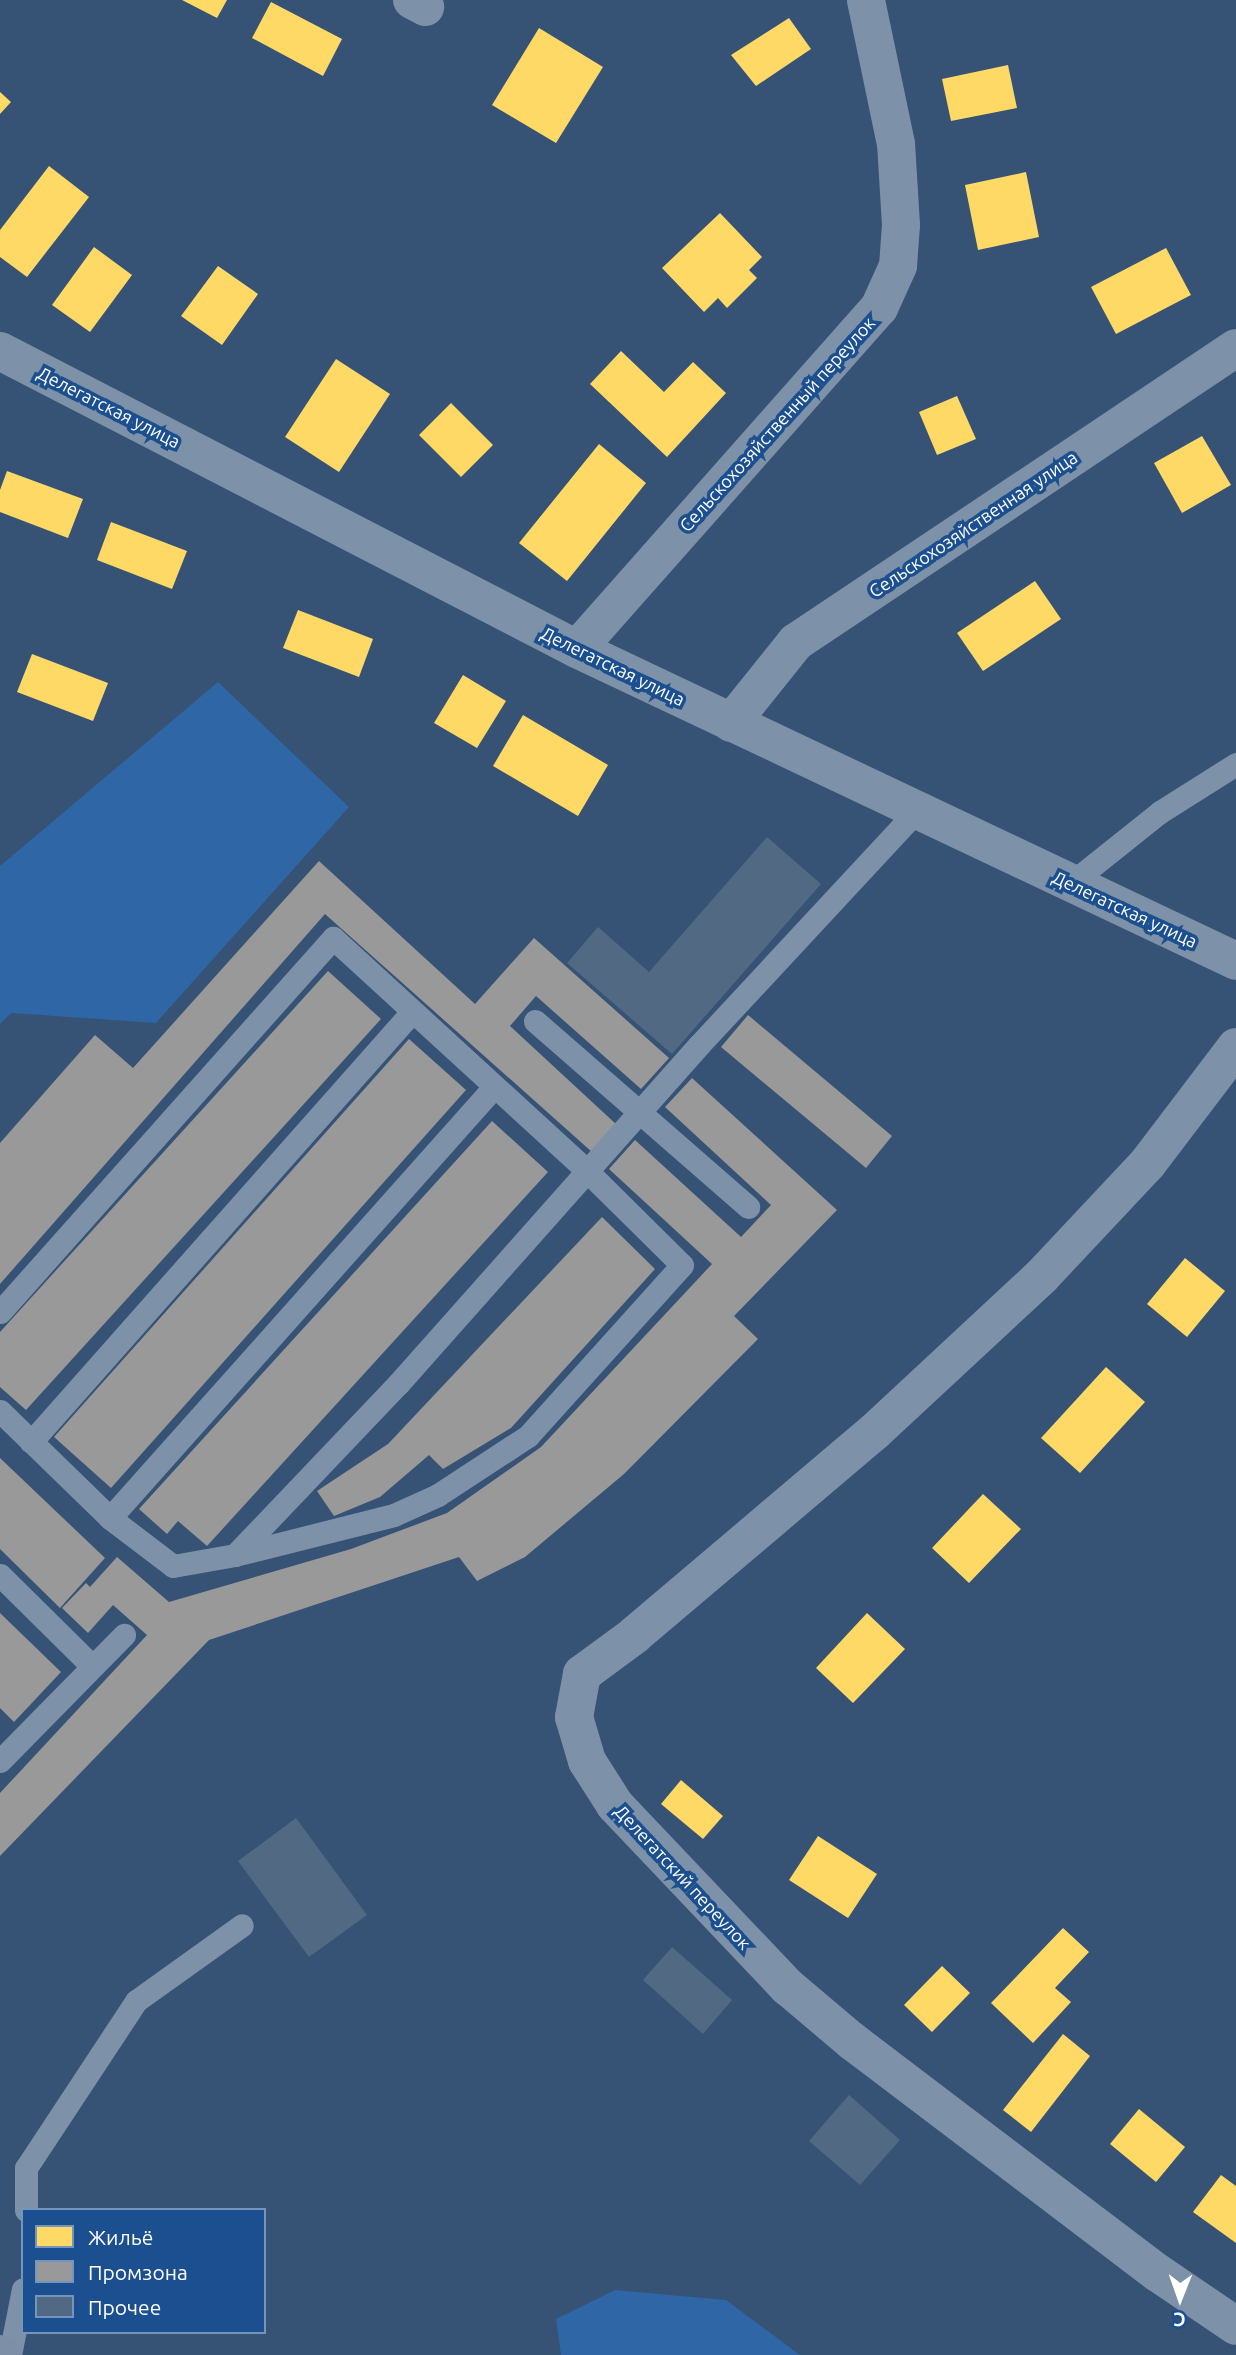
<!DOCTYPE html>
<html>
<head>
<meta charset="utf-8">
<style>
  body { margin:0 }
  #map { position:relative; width:1236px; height:2355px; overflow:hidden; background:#365274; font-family:Ubuntu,sans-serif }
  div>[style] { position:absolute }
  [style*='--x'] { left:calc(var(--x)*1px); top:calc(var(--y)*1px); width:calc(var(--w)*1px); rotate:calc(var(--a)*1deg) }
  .green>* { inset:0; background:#2f66a5 }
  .homes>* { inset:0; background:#ffd966 }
  .industry>* { inset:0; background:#999 }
  .building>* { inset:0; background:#526984 }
  .service>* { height:23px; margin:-11.5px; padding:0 11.5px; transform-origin:11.5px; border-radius:11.5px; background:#7d92a8 }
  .minor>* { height:38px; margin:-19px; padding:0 19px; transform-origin:19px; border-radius:19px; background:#7d92a8 }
  .tertiary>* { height:38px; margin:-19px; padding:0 19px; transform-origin:19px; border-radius:19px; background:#7d92a8 }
  .primary>* { height:38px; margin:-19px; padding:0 19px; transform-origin:19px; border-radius:19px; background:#7d8ea7 }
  span { translate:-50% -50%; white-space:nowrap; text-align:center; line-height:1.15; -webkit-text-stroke:7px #1b4f8f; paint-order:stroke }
  .street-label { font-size:18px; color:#fff }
  .legend { position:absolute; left:21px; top:2208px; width:245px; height:126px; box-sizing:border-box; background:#1b4f8f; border:2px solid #7695bc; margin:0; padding:9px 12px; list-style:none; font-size:21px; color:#fff }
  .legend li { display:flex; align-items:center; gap:14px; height:35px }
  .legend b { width:35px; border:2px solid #7695bc }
  .north { position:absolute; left:1145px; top:2264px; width:70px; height:70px; -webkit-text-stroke:5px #1b4f8f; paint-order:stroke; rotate:181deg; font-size:19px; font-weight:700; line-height:28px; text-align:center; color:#fff }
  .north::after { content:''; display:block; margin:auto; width:24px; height:32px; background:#fff; clip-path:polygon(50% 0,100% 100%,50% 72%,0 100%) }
</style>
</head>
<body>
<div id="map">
  <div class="green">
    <div style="clip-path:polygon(218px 682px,349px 807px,156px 1023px,11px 1013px,0 1024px,0 866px)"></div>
    <div style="clip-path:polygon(615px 2290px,726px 2300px,800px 2355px,561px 2355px,556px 2319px)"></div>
  </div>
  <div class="homes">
    <div style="clip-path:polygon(182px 0,227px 0,217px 18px)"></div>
    <div style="clip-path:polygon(271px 2px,342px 39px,323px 76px,252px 38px)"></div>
    <div style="clip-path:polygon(789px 18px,811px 49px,756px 86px,731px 55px)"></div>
    <div style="clip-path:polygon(539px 28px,603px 67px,556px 143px,492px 105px)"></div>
    <div style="clip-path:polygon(1008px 65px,1017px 108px,951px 121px,942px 79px)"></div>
    <div style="clip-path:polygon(0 92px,11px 102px,0 114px)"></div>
    <div style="clip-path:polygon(49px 166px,89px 197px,27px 277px,0 257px,0 230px)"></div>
    <div style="clip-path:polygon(1026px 172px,1039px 237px,978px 250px,965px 185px)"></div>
    <div style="clip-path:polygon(720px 213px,762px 257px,749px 270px,757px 278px,727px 308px,718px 298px,704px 312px,662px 268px)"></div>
    <div style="clip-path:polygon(94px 247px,132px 275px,90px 332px,52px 305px)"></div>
    <div style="clip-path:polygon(1166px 248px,1191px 295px,1116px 334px,1091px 287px)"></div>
    <div style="clip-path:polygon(218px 266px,258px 294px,222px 345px,181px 316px)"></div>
    <div style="clip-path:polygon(621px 351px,664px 392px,693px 362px,726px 393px,667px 457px,590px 384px)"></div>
    <div style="clip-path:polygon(336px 359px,390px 394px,339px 472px,285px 437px)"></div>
    <div style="clip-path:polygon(957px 396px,976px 439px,937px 455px,919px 412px)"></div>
    <div style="clip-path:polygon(451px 403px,493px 445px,461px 477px,419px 435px)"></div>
    <div style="clip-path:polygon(1202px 436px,1231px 485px,1182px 513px,1154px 463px)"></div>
    <div style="clip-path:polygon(599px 444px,646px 483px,567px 581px,519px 543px)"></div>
    <div style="clip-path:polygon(7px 471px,83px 499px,68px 538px,0 512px,0 490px)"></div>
    <div style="clip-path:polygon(111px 522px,187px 551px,172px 589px,97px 560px)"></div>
    <div style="clip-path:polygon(1035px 581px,1061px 619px,983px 671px,957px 633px)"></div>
    <div style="clip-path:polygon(298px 610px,373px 639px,359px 677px,283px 648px)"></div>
    <div style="clip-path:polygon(32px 654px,108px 683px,93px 721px,17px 692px)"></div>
    <div style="clip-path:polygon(463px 675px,506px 701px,477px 748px,434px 723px)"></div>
    <div style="clip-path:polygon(523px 715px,608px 765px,578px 816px,493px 766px)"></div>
    <div style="clip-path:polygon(1185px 1258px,1225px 1291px,1187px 1337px,1147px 1304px)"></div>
    <div style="clip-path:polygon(1106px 1367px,1145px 1402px,1080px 1473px,1041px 1438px)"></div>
    <div style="clip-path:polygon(983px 1494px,1021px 1529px,969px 1583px,932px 1548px)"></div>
    <div style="clip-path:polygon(867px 1613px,905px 1649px,853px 1703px,816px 1668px)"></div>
    <div style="clip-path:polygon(681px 1780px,723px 1816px,703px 1839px,661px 1804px)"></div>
    <div style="clip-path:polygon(818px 1836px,877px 1874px,848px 1918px,789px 1880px)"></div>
    <div style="clip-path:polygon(1063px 1928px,1089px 1952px,1055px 1988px,1071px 2002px,1033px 2043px,991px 2003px)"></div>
    <div style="clip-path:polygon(942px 1966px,970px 1993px,932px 2032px,904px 2005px)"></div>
    <div style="clip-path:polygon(1063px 2034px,1090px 2056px,1031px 2132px,1003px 2110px)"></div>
    <div style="clip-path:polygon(1139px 2109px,1185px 2147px,1156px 2182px,1110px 2144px)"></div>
    <div style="clip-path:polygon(1221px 2175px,1236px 2186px,1236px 2243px,1193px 2212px)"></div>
  </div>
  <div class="industry">
    <div style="clip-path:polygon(319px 861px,475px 1004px,534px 938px,669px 1058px,641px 1089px,536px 996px,510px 1026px,617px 1125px,592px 1152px,325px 914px,0 1284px,0 1143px,95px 1035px,133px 1068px)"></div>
    <div style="clip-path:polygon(328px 971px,381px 1019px,26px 1410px,0 1387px,0 1332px)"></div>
    <div style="clip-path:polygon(748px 1015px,892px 1136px,866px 1168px,721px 1047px)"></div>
    <div style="clip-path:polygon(409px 1039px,466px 1090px,111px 1488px,54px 1437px)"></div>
    <div style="clip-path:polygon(692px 1078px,837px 1210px,734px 1316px,758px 1339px,624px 1474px,525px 1557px,477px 1581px,459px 1557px,209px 1640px,0 1856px,0 1793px,147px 1635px,113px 1605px,88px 1633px,62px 1608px,86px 1583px,90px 1587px,117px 1557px,169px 1602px,351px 1549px,447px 1513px,541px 1447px,712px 1264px,609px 1169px,635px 1140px,741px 1237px,771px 1205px,665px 1107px)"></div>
    <div style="clip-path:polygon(492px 1121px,548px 1172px,207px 1546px,178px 1521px,167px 1534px,139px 1509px)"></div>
    <div style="clip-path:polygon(602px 1217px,655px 1269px,511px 1428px,443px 1469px,429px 1455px,380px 1497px,334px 1516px,317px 1491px,388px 1444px)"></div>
    <div style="clip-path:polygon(0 1458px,105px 1558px,60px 1608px,0 1549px)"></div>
    <div style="clip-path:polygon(0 1613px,61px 1672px,14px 1722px,0 1708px)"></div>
  </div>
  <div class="building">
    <div style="clip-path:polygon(767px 837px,821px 884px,672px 1054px,567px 963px,598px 927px,649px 972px)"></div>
    <div style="clip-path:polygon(296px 1818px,367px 1915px,309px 1957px,238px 1861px)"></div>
    <div style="clip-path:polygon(672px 1947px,732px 2000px,703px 2034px,643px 1980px)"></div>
    <div style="clip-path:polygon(849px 2095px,900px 2140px,860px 2185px,809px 2141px)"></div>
  </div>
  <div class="service">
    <div style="--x:1071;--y:883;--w:114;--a:-38.6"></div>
    <div style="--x:1160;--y:812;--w:90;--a:-32.3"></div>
    <div style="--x:535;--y:1021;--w:283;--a:41.1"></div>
    <div style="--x:0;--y:1312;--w:501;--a:-48.32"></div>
    <div style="--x:333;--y:938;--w:346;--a:42.5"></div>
    <div style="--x:588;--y:1172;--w:132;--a:44.7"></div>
    <div style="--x:682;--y:1265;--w:230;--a:132"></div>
    <div style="--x:528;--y:1436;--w:108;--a:146.8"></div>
    <div style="--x:438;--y:1495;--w:48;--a:155.6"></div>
    <div style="--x:394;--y:1515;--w:164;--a:165.9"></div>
    <div style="--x:0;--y:1411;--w:153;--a:44.2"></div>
    <div style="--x:110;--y:1518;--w:79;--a:37.3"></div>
    <div style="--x:173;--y:1566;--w:63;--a:-10.1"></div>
    <div style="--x:235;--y:1555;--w:236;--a:-46.4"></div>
    <div style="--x:398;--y:1384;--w:453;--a:-48.4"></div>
    <div style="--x:699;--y:1045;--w:321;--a:-47.1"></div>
    <div style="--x:31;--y:1442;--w:573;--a:-48.47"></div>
    <div style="--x:110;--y:1518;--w:577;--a:-48.3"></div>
    <div style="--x:0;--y:1575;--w:129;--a:44.7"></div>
    <div style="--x:0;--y:1761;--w:177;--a:-45.5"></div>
    <div style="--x:26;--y:2210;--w:42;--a:-90"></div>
    <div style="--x:26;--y:2168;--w:200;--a:-56.6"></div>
    <div style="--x:136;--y:2001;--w:130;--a:-35.6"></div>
    <div style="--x:10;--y:2355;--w:67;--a:-78.9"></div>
  </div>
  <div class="minor">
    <div style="--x:412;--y:0;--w:15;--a:28"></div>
    <div style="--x:577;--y:649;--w:456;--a:-48.5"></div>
    <div style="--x:879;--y:308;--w:46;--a:-65.7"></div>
    <div style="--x:898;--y:266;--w:41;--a:-85.8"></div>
    <div style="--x:901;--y:225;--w:81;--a:-93.5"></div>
    <div style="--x:896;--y:144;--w:147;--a:-101.8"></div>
    <div style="--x:731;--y:723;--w:104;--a:-51.3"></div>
    <div style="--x:796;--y:642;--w:529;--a:-33.75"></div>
    <div style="--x:1236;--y:1047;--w:146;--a:127.2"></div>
    <div style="--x:1148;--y:1163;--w:155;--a:133.2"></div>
    <div style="--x:1042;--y:1276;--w:229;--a:137.1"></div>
    <div style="--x:874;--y:1432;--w:314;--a:139.7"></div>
    <div style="--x:635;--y:1635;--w:66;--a:143.7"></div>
    <div style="--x:582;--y:1674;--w:44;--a:100.5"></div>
    <div style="--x:574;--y:1717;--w:46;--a:73.5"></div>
    <div style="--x:587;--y:1761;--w:52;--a:57.5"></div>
    <div style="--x:615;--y:1805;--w:251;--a:46.5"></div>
    <div style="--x:788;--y:1987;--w:84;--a:40.2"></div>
    <div style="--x:852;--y:2041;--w:384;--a:37.2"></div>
    <div style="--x:1158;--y:2273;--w:94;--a:34.2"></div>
  </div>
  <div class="tertiary">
    <div style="--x:0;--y:351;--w:649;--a:27.31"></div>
    <div style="--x:577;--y:649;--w:729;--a:25.33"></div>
  </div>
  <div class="primary">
    <div style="--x:0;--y:2354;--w:3;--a:18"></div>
  </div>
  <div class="street-label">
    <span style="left:109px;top:407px;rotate:27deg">Делегатская улица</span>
    <span style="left:777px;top:424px;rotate:-48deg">Сельскохозяйственный переулок</span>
    <span style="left:973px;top:524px;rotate:-34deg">Сельскохозяйственная улица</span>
    <span style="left:613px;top:666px;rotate:26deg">Делегатская улица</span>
    <span style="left:1125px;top:909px;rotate:25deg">Делегатская улица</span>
    <span style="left:683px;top:1877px;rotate:47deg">Делегатский переулок</span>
  </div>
  <ul class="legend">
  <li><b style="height:19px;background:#ffd966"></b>Жильё</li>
  <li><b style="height:19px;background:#999"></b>Промзона</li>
  <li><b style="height:19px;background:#526984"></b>Прочее</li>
  </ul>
  <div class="north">С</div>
</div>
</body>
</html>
